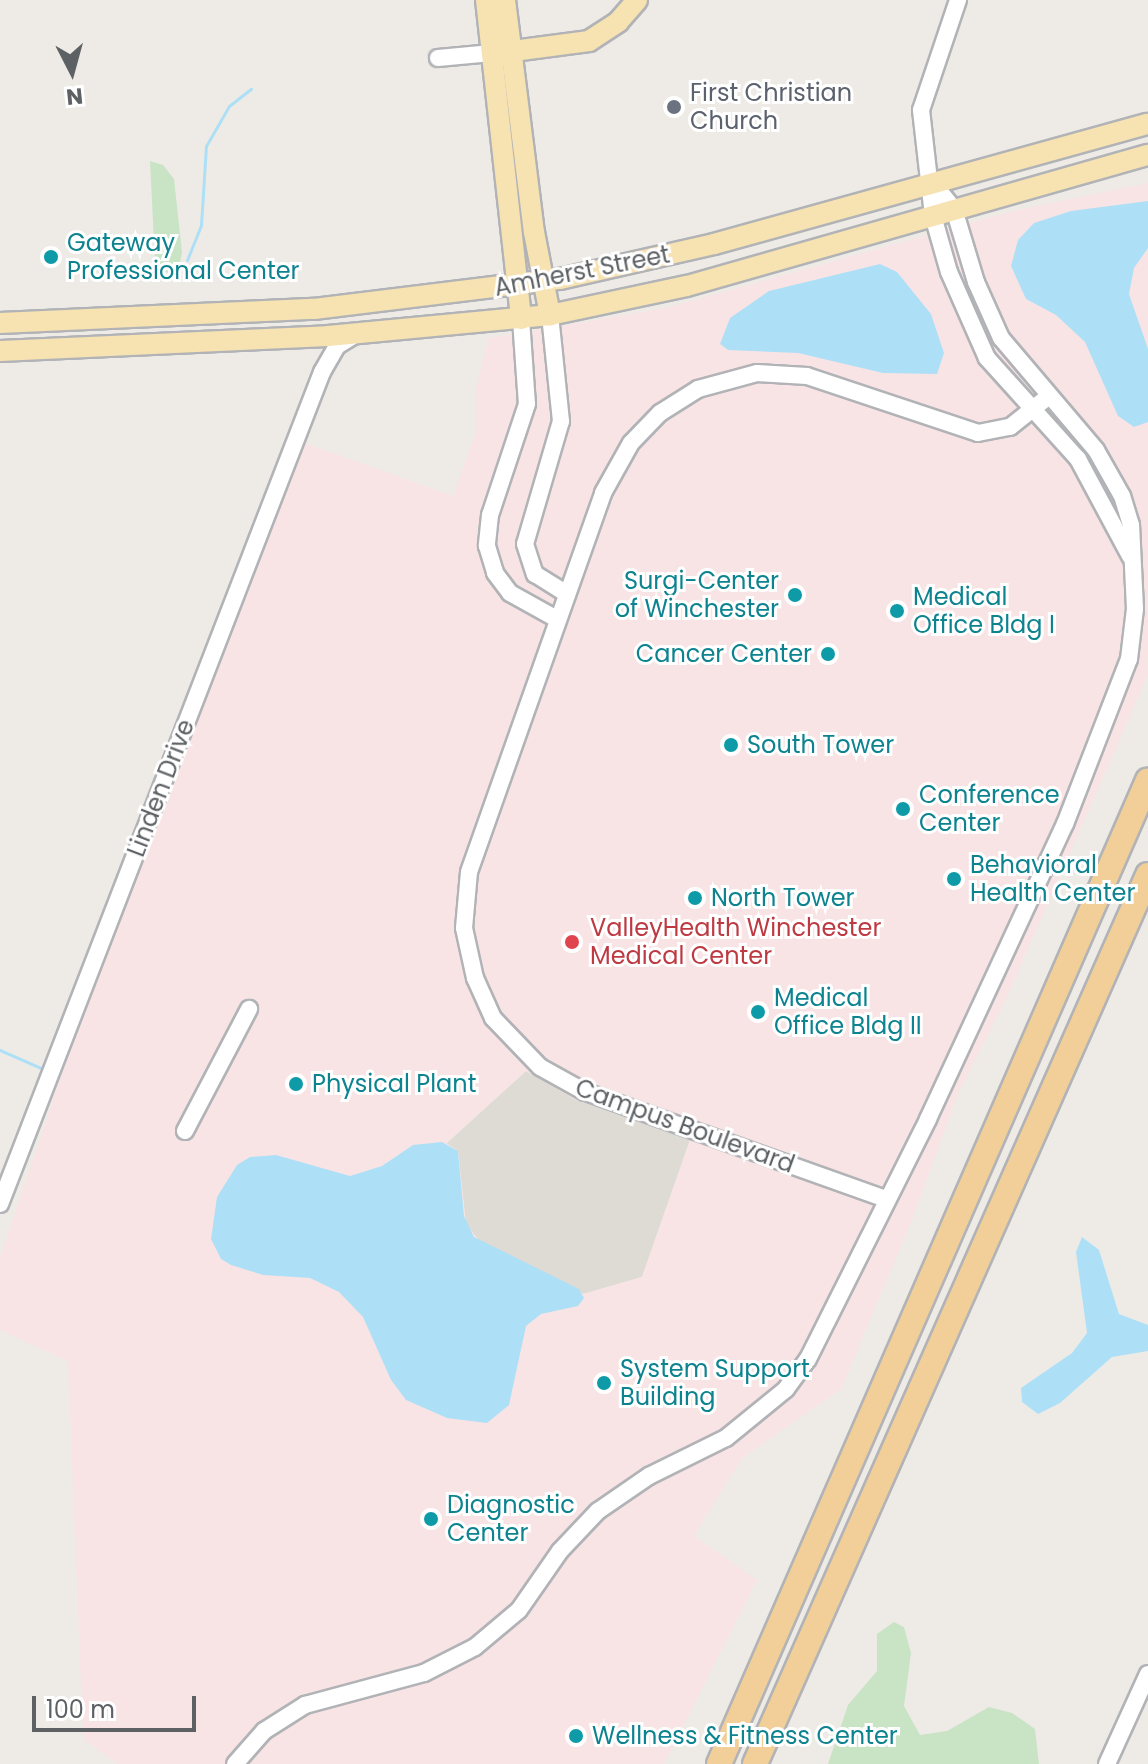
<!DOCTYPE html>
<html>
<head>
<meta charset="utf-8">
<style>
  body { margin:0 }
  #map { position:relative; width:1148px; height:1764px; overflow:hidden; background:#eeebe6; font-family:Poppins,sans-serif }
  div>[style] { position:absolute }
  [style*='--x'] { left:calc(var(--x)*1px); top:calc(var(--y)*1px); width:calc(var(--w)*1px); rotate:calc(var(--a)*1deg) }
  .education>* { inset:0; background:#dedad4 }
  .medical>* { inset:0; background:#f9e4e5 }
  .green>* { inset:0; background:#c9e3c5 }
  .water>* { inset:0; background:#ade0f7 }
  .stream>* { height:3px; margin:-1.5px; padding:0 1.5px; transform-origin:1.5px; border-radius:1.5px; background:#ade0f7 }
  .roads { filter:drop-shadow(2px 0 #b1b3b6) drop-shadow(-2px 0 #b1b3b6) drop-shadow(0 2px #b1b3b6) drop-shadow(0 -2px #b1b3b6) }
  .minor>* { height:16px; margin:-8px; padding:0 8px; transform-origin:8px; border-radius:8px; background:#fff }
  .major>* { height:20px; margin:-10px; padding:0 10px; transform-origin:10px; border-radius:10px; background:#f7e2b2 }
  .highway>* { height:24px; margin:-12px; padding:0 12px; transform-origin:12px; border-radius:12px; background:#f2cf98 }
  .dots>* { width:22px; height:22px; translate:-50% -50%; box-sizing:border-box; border:4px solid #fff; border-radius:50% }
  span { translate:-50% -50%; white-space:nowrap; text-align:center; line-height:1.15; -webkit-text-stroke:6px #fff; paint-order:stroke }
  .worship-label { font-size:24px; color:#5b616d }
  .left { translate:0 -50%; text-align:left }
  .culture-label { font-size:24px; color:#0d838f }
  .right { translate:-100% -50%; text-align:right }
  .street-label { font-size:24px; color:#5d6164 }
  .health-label { font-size:24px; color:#be3a42 }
  .north { position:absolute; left:32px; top:32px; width:80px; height:80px; -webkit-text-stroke:6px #fff; paint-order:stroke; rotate:174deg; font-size:22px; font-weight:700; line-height:32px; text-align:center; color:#5d6164 }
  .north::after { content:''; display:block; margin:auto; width:28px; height:36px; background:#5d6164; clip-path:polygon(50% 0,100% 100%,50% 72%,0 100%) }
  .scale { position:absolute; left:32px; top:1696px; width:164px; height:36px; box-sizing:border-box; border:4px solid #5d6164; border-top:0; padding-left:10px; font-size:24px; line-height:28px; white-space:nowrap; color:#5d6164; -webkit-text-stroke:6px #fff; paint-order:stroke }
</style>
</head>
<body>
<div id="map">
  <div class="education">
    <div style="clip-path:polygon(526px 1071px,576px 1100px,690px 1140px,642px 1277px,583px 1294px,481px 1243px,466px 1225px,458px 1151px,446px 1144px)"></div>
  </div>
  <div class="medical">
    <div style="clip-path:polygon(evenodd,1148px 183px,1148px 675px,1007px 997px,958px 1094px,912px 1220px,841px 1389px,742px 1458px,694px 1536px,757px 1580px,664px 1764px,118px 1764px,83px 1739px,68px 1361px,0 1330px,0 1258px,60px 1079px,302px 442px,453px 496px,476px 431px,475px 391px,489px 338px,666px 308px,1017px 210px,1148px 183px,526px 1071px,576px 1100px,690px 1140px,642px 1277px,583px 1294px,481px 1243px,466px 1224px,458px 1151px,446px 1143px,526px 1071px)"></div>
  </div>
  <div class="green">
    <div style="clip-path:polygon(150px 161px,163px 165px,174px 179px,182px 252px,178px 273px,169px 274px,155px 262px)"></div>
    <div style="clip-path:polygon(894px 1622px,904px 1627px,911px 1653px,904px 1706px,920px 1735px,947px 1731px,989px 1707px,1012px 1713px,1035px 1729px,1039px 1764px,828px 1764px,848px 1705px,877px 1671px,877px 1634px)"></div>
  </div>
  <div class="water">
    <div style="clip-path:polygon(1148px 201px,1148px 248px,1134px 268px,1129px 294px,1148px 349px,1148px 422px,1134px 427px,1118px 416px,1085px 342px,1056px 315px,1026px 299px,1011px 266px,1018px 240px,1034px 223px,1071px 211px)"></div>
    <div style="clip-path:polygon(880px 264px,897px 272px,931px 314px,944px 353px,937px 374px,883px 373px,798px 353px,728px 350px,720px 344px,730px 318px,769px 291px)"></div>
    <div style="clip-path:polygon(442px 1142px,458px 1151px,464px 1216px,474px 1237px,579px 1289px,584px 1298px,578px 1306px,541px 1314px,526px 1326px,509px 1405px,487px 1423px,447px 1418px,406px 1400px,391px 1380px,363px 1317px,339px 1292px,310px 1278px,263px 1275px,231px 1265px,221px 1259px,211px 1239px,217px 1197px,237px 1165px,250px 1157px,276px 1155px,350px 1176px,382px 1166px,413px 1145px)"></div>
    <div style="clip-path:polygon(1082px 1237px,1099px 1250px,1119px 1314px,1148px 1325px,1148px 1351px,1112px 1357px,1060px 1403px,1038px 1414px,1022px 1402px,1021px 1388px,1072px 1353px,1087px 1333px,1076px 1252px)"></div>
  </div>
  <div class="stream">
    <div style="--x:187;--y:260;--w:38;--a:-68"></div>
    <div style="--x:201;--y:225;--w:79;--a:-86.4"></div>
    <div style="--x:206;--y:146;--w:46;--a:-60.1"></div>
    <div style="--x:229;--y:106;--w:28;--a:-38"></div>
    <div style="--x:0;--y:1050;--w:45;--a:23.7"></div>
  </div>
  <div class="roads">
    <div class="minor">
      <div style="--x:958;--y:0;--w:116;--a:108.6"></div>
      <div style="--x:921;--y:110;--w:107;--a:83.5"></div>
      <div style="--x:933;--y:216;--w:58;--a:74.1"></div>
      <div style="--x:949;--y:272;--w:94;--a:66.2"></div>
      <div style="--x:987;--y:358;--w:136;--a:48"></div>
      <div style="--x:1078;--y:459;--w:110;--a:61.8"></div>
      <div style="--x:438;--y:58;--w:54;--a:-5.3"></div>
      <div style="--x:550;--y:315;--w:107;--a:84.1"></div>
      <div style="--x:561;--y:421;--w:128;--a:106.3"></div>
      <div style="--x:525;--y:544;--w:32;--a:72"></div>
      <div style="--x:535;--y:574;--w:38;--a:32"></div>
      <div style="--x:521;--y:319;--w:85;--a:86"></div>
      <div style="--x:527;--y:404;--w:117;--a:108.4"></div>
      <div style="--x:490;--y:515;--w:31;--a:96"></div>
      <div style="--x:487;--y:546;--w:28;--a:73"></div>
      <div style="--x:495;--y:573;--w:25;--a:53"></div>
      <div style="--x:510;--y:593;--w:54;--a:29"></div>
      <div style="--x:185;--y:1131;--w:138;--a:-62.3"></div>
      <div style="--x:886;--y:1199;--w:319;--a:-160.4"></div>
      <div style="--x:585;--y:1092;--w:51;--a:-150.9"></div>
      <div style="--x:540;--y:1067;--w:68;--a:-133.8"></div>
      <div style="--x:493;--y:1018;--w:44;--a:-114.2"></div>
      <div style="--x:475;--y:978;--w:51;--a:-102.4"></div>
      <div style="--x:464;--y:928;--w:56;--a:-84.9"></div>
      <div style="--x:469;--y:872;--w:402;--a:-70.5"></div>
      <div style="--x:603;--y:493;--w:57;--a:-60.8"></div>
      <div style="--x:631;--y:443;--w:42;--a:-46"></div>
      <div style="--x:660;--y:413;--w:45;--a:-32.3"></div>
      <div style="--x:698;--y:389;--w:61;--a:-15.2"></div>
      <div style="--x:757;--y:373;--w:50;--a:3.4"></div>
      <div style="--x:807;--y:376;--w:180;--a:18.4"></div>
      <div style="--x:978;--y:433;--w:33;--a:-11"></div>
      <div style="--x:1010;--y:427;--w:50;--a:-38.5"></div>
      <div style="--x:0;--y:1204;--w:892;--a:-68.84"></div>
      <div style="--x:322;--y:372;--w:30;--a:-60"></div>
      <div style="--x:337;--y:346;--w:22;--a:-32"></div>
      <div style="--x:235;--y:1764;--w:44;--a:-48.7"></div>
      <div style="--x:264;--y:1731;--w:49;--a:-32.4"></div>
      <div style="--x:305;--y:1705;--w:123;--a:-15.1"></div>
      <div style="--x:424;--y:1673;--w:57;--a:-27"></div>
      <div style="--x:475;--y:1647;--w:57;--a:-40.1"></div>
      <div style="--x:519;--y:1610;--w:72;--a:-55.2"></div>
      <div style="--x:560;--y:1551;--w:55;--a:-46.5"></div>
      <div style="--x:598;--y:1511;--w:62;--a:-34.5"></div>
      <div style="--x:649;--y:1476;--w:86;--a:-26.3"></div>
      <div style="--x:726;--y:1438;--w:77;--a:-39.2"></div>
      <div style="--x:786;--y:1389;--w:37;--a:-54"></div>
      <div style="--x:808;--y:1359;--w:268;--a:-63.4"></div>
      <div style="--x:928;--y:1119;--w:325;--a:-65.1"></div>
      <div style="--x:1065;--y:824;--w:177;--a:-68.8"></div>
      <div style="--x:1129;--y:659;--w:50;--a:-83.2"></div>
      <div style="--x:1135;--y:609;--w:84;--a:-92.7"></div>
      <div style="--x:1131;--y:525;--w:30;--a:-107"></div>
      <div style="--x:1122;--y:496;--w:53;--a:-119.5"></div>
      <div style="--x:1096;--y:450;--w:147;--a:-130.3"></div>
      <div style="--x:1001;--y:338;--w:61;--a:-114.1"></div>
      <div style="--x:976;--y:282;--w:76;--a:-106.8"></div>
      <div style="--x:954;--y:209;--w:35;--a:-129"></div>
      <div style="--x:1107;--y:1764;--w:99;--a:-65.5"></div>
    </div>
    <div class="major">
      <div style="--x:486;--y:0;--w:321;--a:83.7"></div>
      <div style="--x:505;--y:0;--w:234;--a:82.9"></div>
      <div style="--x:534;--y:232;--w:85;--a:79.1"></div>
      <div style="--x:498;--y:53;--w:92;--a:-7.5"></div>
      <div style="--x:589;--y:41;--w:35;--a:-33"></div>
      <div style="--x:618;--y:22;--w:29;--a:-49"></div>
      <div style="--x:0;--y:323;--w:314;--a:-2.6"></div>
      <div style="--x:314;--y:309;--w:248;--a:-7"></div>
      <div style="--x:560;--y:279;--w:158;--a:-12.8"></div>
      <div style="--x:714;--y:244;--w:450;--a:-15.5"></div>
      <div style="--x:0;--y:351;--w:328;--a:-2.6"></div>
      <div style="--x:328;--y:336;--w:223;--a:-5.4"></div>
      <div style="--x:550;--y:315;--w:140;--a:-12"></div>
      <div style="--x:687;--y:286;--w:479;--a:-15.9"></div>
    </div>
    <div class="highway">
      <div style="--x:719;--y:1764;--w:1073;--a:-66.44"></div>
      <div style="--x:755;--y:1764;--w:972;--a:-66.15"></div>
    </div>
  </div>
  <div class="dots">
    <div style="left:674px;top:107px;background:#6b7280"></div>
    <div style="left:51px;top:257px;background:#0f9aa8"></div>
    <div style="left:795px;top:595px;background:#0f9aa8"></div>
    <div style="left:897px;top:611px;background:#0f9aa8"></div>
    <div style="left:828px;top:654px;background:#0f9aa8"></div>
    <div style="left:731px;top:745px;background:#0f9aa8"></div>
    <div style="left:903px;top:809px;background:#0f9aa8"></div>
    <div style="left:954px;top:879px;background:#0f9aa8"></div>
    <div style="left:695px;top:898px;background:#0f9aa8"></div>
    <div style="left:572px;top:942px;background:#e0444e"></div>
    <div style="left:758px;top:1012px;background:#0f9aa8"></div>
    <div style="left:296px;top:1084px;background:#0f9aa8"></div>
    <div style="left:604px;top:1383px;background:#0f9aa8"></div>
    <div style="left:431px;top:1519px;background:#0f9aa8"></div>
    <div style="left:576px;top:1736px;background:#0f9aa8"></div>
  </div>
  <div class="worship-label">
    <span class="left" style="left:690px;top:107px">First Christian<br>Church</span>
  </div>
  <div class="culture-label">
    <span class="left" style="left:67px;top:257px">Gateway<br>Professional Center</span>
    <span class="right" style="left:779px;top:595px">Surgi-Center<br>of Winchester</span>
    <span class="left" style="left:913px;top:611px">Medical<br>Office Bldg I</span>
    <span class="right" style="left:812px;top:654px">Cancer Center</span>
    <span class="left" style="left:747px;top:745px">South Tower</span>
    <span class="left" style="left:919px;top:809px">Conference<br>Center</span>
    <span class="left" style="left:970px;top:879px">Behavioral<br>Health Center</span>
    <span class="left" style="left:711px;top:898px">North Tower</span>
    <span class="left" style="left:774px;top:1012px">Medical<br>Office Bldg II</span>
    <span class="left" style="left:312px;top:1084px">Physical Plant</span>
    <span class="left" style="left:620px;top:1383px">System Support<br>Building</span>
    <span class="left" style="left:447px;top:1519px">Diagnostic<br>Center</span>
    <span class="left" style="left:592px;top:1736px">Wellness &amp; Fitness Center</span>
  </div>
  <div class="street-label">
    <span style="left:582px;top:271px;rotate:-11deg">Amherst Street</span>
    <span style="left:161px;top:788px;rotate:-69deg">Linden Drive</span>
    <span style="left:685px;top:1126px;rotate:20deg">Campus Boulevard</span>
  </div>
  <div class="health-label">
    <span class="left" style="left:590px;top:942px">ValleyHealth Winchester<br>Medical Center</span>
  </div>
  <div class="north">N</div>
  <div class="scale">100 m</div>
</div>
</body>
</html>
